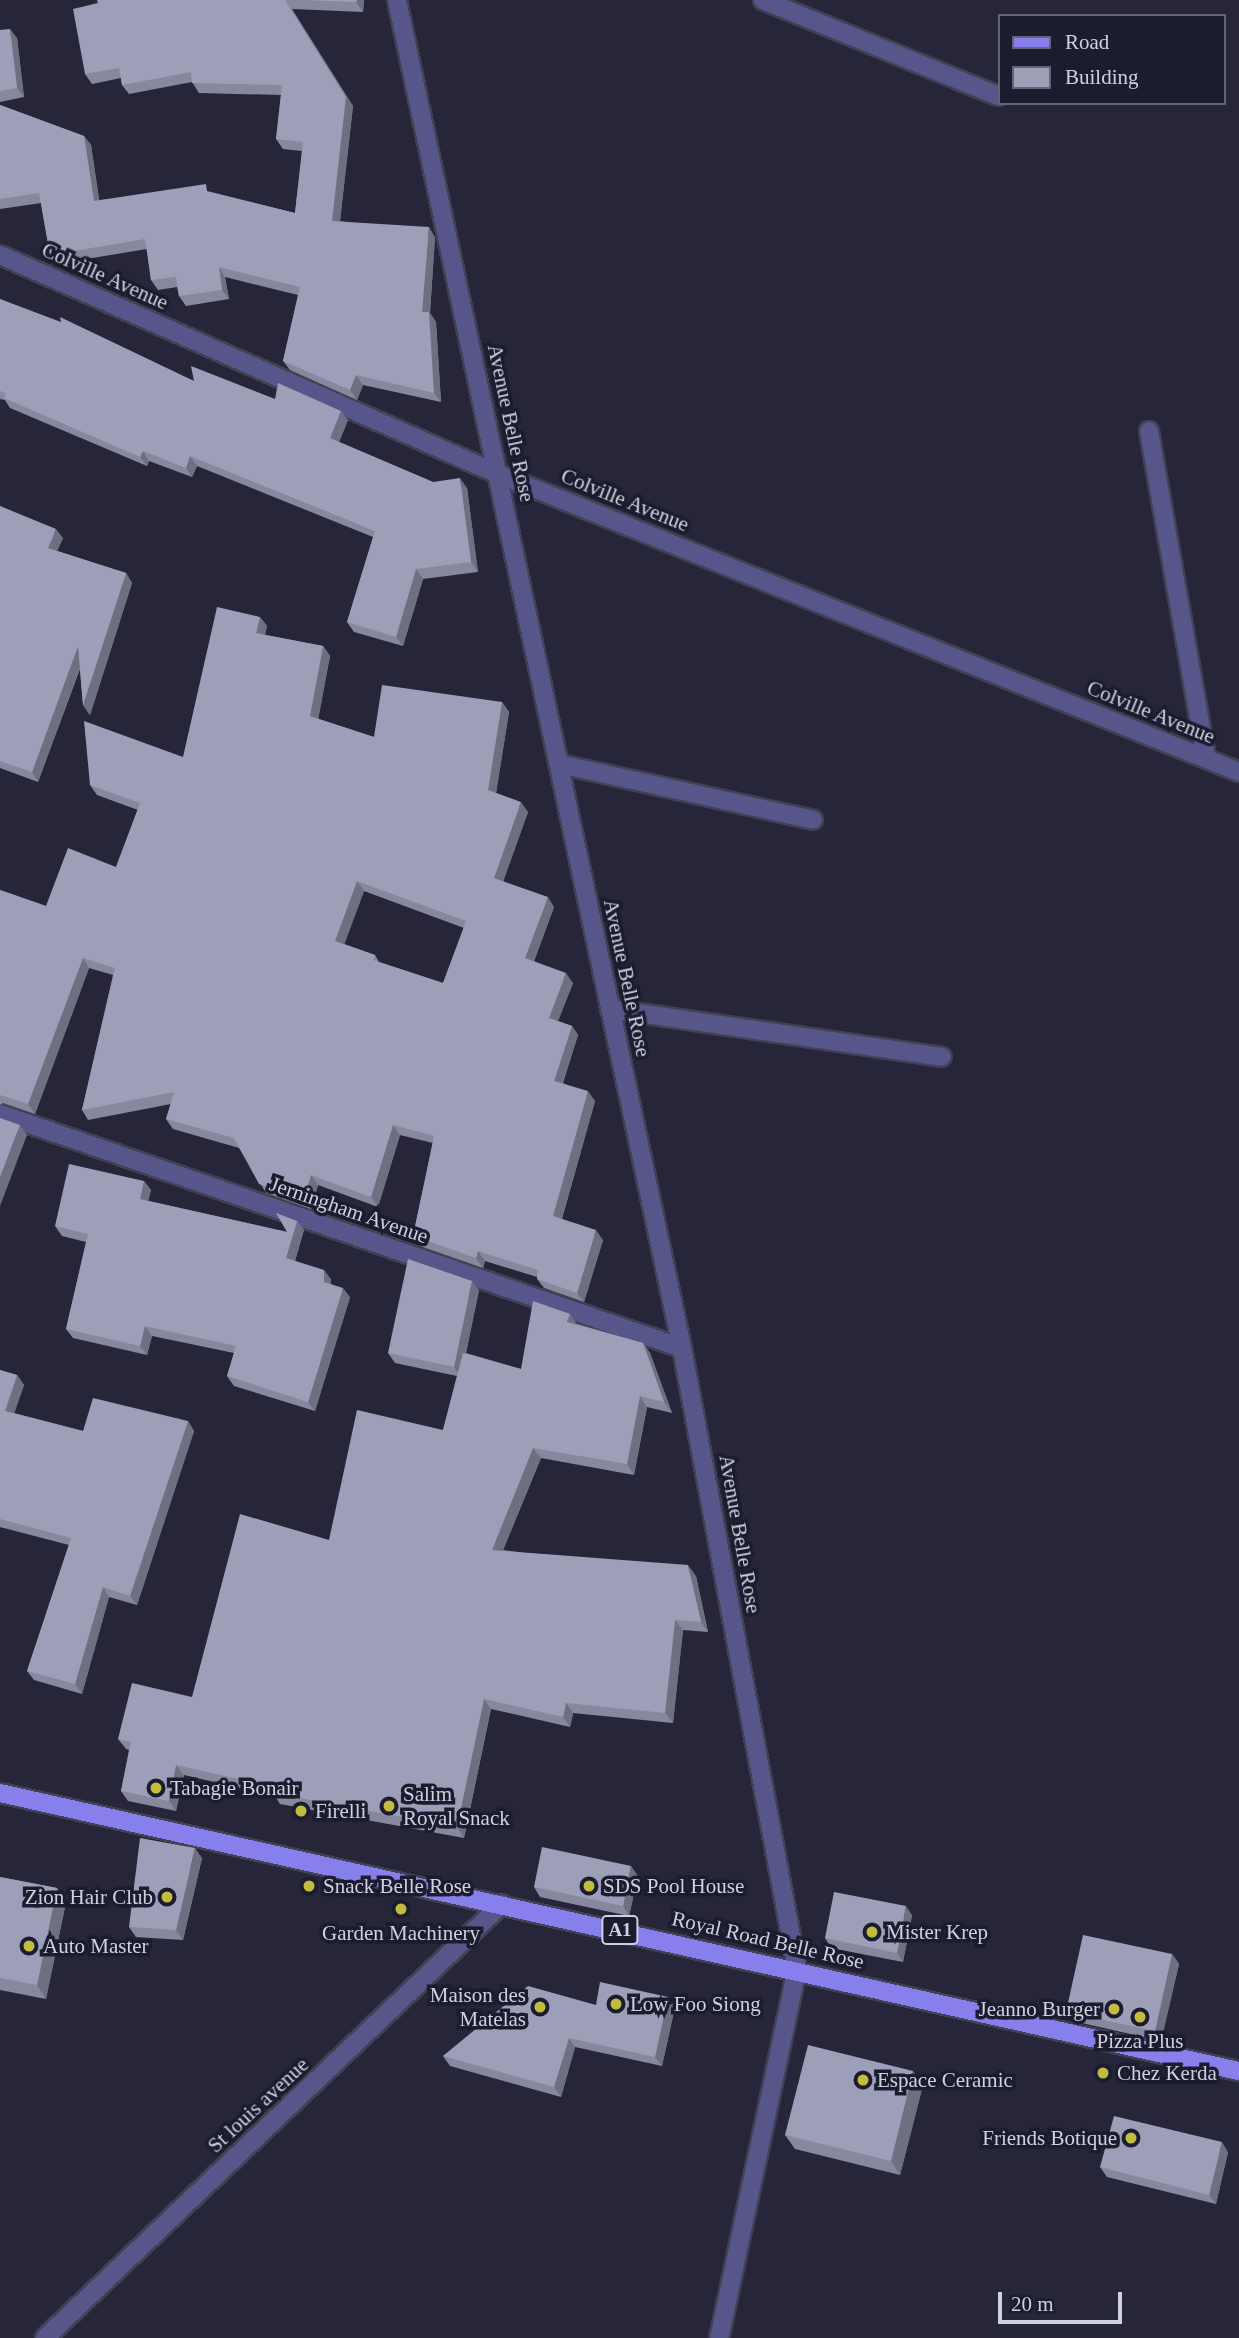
<!DOCTYPE html>
<html>
<head>
<meta charset="utf-8">
<style>
  body { margin:0 }
  #map { position:relative; width:1239px; height:2338px; overflow:hidden; background:#26253a; font-family:Georgia,serif }
  div>[style] { position:absolute }
  [style*='--x'] { left:calc(var(--x)*1px); top:calc(var(--y)*1px); width:calc(var(--w)*1px); rotate:calc(var(--a)*1deg) }
  .roads { filter:drop-shadow(2px 0 #414154) drop-shadow(-2px 0 #414154) drop-shadow(0 2px #414154) drop-shadow(0 -2px #414154) }
  .minor>* { height:18px; margin:-9px; padding:0 9px; transform-origin:9px; border-radius:9px; background:#57568a }
  .primary>* { height:18px; margin:-9px; padding:0 9px; transform-origin:9px; border-radius:9px; background:#8780ec }
  .wall>* { inset:0; background:#87889e }
  .shaded-wall>* { inset:0; background:#6e6f81 }
  .building>* { inset:0; background:#9d9eb8 }
  .dots>* { width:19px; height:19px; translate:-50% -50%; box-sizing:border-box; border:4px solid #1c1c30; border-radius:50% }
  span { translate:-50% -50%; white-space:nowrap; text-align:center; line-height:1.15; -webkit-text-stroke:7px #1c1c30; paint-order:stroke }
  .shield-label span { padding:2px 5px; background:#1c1c30; border:2px solid; border-radius:5px; -webkit-text-stroke-width:0 }
  .shield-label { font-size:19px; color:#d0d1df; font-weight:700 }
  .street-label { font-size:21px; color:#d0d1df }
  .poi-label { font-size:21px; color:#d0d1df }
  .left { translate:0 -50%; text-align:left }
  .right { translate:-100% -50%; text-align:right }
  .legend { position:absolute; left:998px; top:14px; width:228px; height:91px; box-sizing:border-box; background:#1c1c30; border:2px solid #646476; margin:0; padding:9px 12px; list-style:none; font-size:21px; color:#d0d1df }
  .legend li { display:flex; align-items:center; gap:14px; height:35px }
  .legend b { width:35px; border:2px solid #646476 }
  .scale { position:absolute; left:998px; top:2292px; width:124px; height:32px; box-sizing:border-box; border:4px solid #d0d1df; border-top:0; padding-left:9px; font-size:21px; line-height:24px; white-space:nowrap; color:#d0d1df; -webkit-text-stroke:5px #1c1c30; paint-order:stroke }
</style>
</head>
<body>
<div id="map">
  <div class="roads">
    <div class="minor">
      <div style="--x:397;--y:0;--w:1378;--a:78.06"></div>
      <div style="--x:682;--y:1348;--w:632;--a:79.51"></div>
      <div style="--x:797;--y:1969;--w:377;--a:101.9"></div>
      <div style="--x:763;--y:0;--w:254;--a:22.2"></div>
      <div style="--x:0;--y:255;--w:544;--a:23.74"></div>
      <div style="--x:498;--y:474;--w:799;--a:21.91"></div>
      <div style="--x:1149;--y:431;--w:332;--a:80.1"></div>
      <div style="--x:559;--y:764;--w:260;--a:12.4"></div>
      <div style="--x:610;--y:1009;--w:335;--a:8.2"></div>
      <div style="--x:0;--y:1114;--w:721;--a:18.94"></div>
      <div style="--x:45;--y:2338;--w:630;--a:-43.52"></div>
    </div>
    <div class="primary">
      <div style="--x:0;--y:1793;--w:1270;--a:12.65"></div>
    </div>
  </div>
  <div class="wall">
    <div style="clip-path:polygon(97px 0,364px 0,363px 12px,292px 9px,353px 106px,340px 221px,435px 237px,430px 313px,436px 322px,441px 402px,363px 385px,357px 400px,290px 370px,283px 361px,298px 295px,225px 277px,229px 299px,186px 306px,179px 296px,177px 287px,158px 290px,151px 280px,147px 249px,56px 264px,50px 255px,41px 203px,0 209px,0 105px,84px 136px,91px 145px,99px 200px,212px 193px,295px 213px,302px 151px,283px 149px,276px 139px,281px 95px,199px 93px,192px 82px,129px 94px,122px 85px,121px 78px,92px 84px,85px 74px,98px 3px)"></div>
    <div style="clip-path:polygon(0 30px,17px 38px,24px 97px,0 102px)"></div>
    <div style="clip-path:polygon(0 299px,194px 381px,275px 399px,348px 420px,339px 442px,433px 482px,467px 488px,478px 572px,423px 579px,403px 646px,354px 632px,347px 622px,373px 537px,197px 466px,192px 477px,149px 461px,147px 466px,10px 408px,5px 400px,0 399px)"></div>
    <div style="clip-path:polygon(0 506px,63px 538px,57px 551px,126px 573px,132px 583px,90px 715px,83px 705px,80px 669px,38px 782px,0 768px)"></div>
    <div style="clip-path:polygon(evenodd,260px 617px,267px 626px,265px 635px,323px 646px,330px 656px,318px 719px,374px 737px,502px 702px,509px 712px,496px 793px,528px 812px,503px 881px,554px 907px,534px 961px,573px 983px,558px 1021px,572px 1026px,578px 1035px,563px 1083px,595px 1101px,562px 1219px,603px 1240px,584px 1302px,544px 1288px,537px 1279px,537px 1277px,485px 1261px,483px 1268px,420px 1246px,413px 1236px,433px 1143px,400px 1135px,378px 1207px,318px 1185px,311px 1209px,266px 1193px,239px 1148px,173px 1129px,166px 1119px,171px 1104px,88px 1120px,82px 1110px,113px 975px,89px 968px,35px 1114px,3px 1103px,0 1105px,0 890px,46px 906px,116px 867px,138px 810px,97px 795px,90px 785px,183px 757px,260px 617px,364px 891px,464px 928px,443px 983px,379px 962px,375px 955px,344px 944px,364px 891px)"></div>
    <div style="clip-path:polygon(144px 1181px,151px 1190px,148px 1201px,287px 1232px,297px 1221px,304px 1230px,295px 1261px,331px 1279px,331px 1284px,350px 1297px,315px 1411px,234px 1386px,227px 1376px,234px 1353px,152px 1336px,147px 1355px,73px 1338px,66px 1329px,86px 1242px,62px 1236px,55px 1226px)"></div>
    <div style="clip-path:polygon(479px 1290px,466px 1353px,521px 1369px,577px 1324px,643px 1343px,650px 1353px,672px 1413px,647px 1407px,634px 1475px,541px 1458px,503px 1550px,696px 1576px,708px 1632px,683px 1630px,673px 1723px,573px 1713px,570px 1727px,491px 1709px,464px 1838px,280px 1804px,275px 1796px,184px 1775px,176px 1811px,128px 1801px,121px 1791px,129px 1750px,126px 1749px,118px 1739px,192px 1697px,329px 1540px,443px 1430px,457px 1376px,395px 1363px,388px 1353px)"></div>
    <div style="clip-path:polygon(0 1370px,17px 1375px,24px 1385px,14px 1413px,83px 1431px,188px 1421px,194px 1431px,137px 1605px,109px 1597px,82px 1694px,34px 1680px,27px 1671px,69px 1545px,0 1527px)"></div>
    <div style="clip-path:polygon(202px 1858px,183px 1940px,136px 1937px,129px 1927px)"></div>
    <div style="clip-path:polygon(638px 1876px,629px 1916px,540px 1897px,534px 1887px)"></div>
    <div style="clip-path:polygon(0 1877px,57px 1888px,66px 1902px,46px 1999px,0 1990px)"></div>
    <div style="clip-path:polygon(912px 1915px,903px 1962px,831px 1948px,825px 1938px)"></div>
    <div style="clip-path:polygon(1172px 1954px,1179px 1964px,1161px 2041px,1073px 2021px,1066px 2012px)"></div>
    <div style="clip-path:polygon(596px 2005px,675px 2007px,662px 2066px,575px 2047px,561px 2097px,450px 2066px,443px 2056px)"></div>
    <div style="clip-path:polygon(923px 2085px,900px 2175px,795px 2149px,785px 2135px)"></div>
    <div style="clip-path:polygon(1228px 2152px,1216px 2204px,1107px 2177px,1100px 2167px)"></div>
  </div>
  <div class="shaded-wall">
    <div style="clip-path:polygon(285px 0,353px 106px,339px 230px,332px 221px)"></div>
    <div style="clip-path:polygon(357px 0,364px 0,363px 12px,356px 2px)"></div>
    <div style="clip-path:polygon(10px 29px,17px 38px,24px 97px,17px 88px)"></div>
    <div style="clip-path:polygon(84px 136px,91px 145px,101px 211px,94px 201px)"></div>
    <div style="clip-path:polygon(429px 227px,435px 237px,430px 313px,436px 322px,441px 402px,434px 393px,422px 312px)"></div>
    <div style="clip-path:polygon(219px 267px,225px 277px,229px 299px,222px 290px)"></div>
    <div style="clip-path:polygon(356px 375px,363px 385px,357px 400px,350px 390px)"></div>
    <div style="clip-path:polygon(341px 411px,348px 420px,337px 447px,330px 438px)"></div>
    <div style="clip-path:polygon(143px 451px,149px 461px,147px 466px,140px 457px)"></div>
    <div style="clip-path:polygon(190px 456px,197px 466px,192px 477px,186px 468px)"></div>
    <div style="clip-path:polygon(460px 478px,467px 488px,478px 572px,471px 562px)"></div>
    <div style="clip-path:polygon(56px 529px,63px 538px,54px 558px,48px 548px)"></div>
    <div style="clip-path:polygon(416px 569px,423px 579px,403px 646px,396px 637px)"></div>
    <div style="clip-path:polygon(126px 573px,132px 583px,90px 715px,83px 705px)"></div>
    <div style="clip-path:polygon(260px 617px,267px 626px,263px 643px,256px 633px)"></div>
    <div style="clip-path:polygon(78px 646px,84px 656px,38px 782px,32px 772px)"></div>
    <div style="clip-path:polygon(323px 646px,330px 656px,317px 726px,310px 716px)"></div>
    <div style="clip-path:polygon(502px 702px,509px 712px,495px 800px,488px 790px)"></div>
    <div style="clip-path:polygon(521px 802px,528px 812px,501px 888px,494px 878px)"></div>
    <div style="clip-path:polygon(357px 881px,364px 891px,342px 951px,335px 941px)"></div>
    <div style="clip-path:polygon(548px 897px,554px 907px,532px 967px,525px 958px)"></div>
    <div style="clip-path:polygon(83px 958px,89px 968px,35px 1114px,28px 1104px)"></div>
    <div style="clip-path:polygon(566px 973px,573px 983px,555px 1028px,549px 1018px)"></div>
    <div style="clip-path:polygon(572px 1026px,578px 1035px,560px 1090px,554px 1081px)"></div>
    <div style="clip-path:polygon(588px 1091px,595px 1101px,560px 1226px,553px 1216px)"></div>
    <div style="clip-path:polygon(20px 1125px,27px 1135px,0 1206px,0 1178px)"></div>
    <div style="clip-path:polygon(393px 1125px,400px 1135px,378px 1207px,371px 1197px)"></div>
    <div style="clip-path:polygon(311px 1175px,318px 1185px,311px 1209px,304px 1199px)"></div>
    <div style="clip-path:polygon(144px 1181px,151px 1190px,146px 1209px,140px 1199px)"></div>
    <div style="clip-path:polygon(297px 1221px,304px 1230px,293px 1268px,286px 1258px)"></div>
    <div style="clip-path:polygon(596px 1230px,603px 1240px,584px 1302px,577px 1293px)"></div>
    <div style="clip-path:polygon(478px 1251px,485px 1261px,483px 1268px,476px 1258px)"></div>
    <div style="clip-path:polygon(324px 1270px,331px 1279px,331px 1292px,324px 1282px)"></div>
    <div style="clip-path:polygon(472px 1281px,479px 1290px,461px 1377px,454px 1367px)"></div>
    <div style="clip-path:polygon(343px 1288px,350px 1297px,315px 1411px,308px 1402px)"></div>
    <div style="clip-path:polygon(570px 1314px,577px 1324px,574px 1332px,567px 1322px)"></div>
    <div style="clip-path:polygon(145px 1326px,152px 1336px,147px 1355px,140px 1346px)"></div>
    <div style="clip-path:polygon(643px 1343px,650px 1353px,672px 1413px,664px 1402px)"></div>
    <div style="clip-path:polygon(17px 1375px,24px 1385px,12px 1420px,5px 1411px)"></div>
    <div style="clip-path:polygon(640px 1396px,647px 1407px,634px 1475px,627px 1464px)"></div>
    <div style="clip-path:polygon(188px 1421px,194px 1431px,137px 1605px,130px 1596px)"></div>
    <div style="clip-path:polygon(533px 1448px,541px 1458px,499px 1560px,492px 1550px)"></div>
    <div style="clip-path:polygon(688px 1565px,696px 1576px,708px 1632px,701px 1622px)"></div>
    <div style="clip-path:polygon(103px 1587px,109px 1597px,82px 1694px,75px 1684px)"></div>
    <div style="clip-path:polygon(675px 1620px,683px 1630px,673px 1723px,665px 1713px)"></div>
    <div style="clip-path:polygon(484px 1699px,491px 1709px,464px 1838px,457px 1827px)"></div>
    <div style="clip-path:polygon(566px 1703px,573px 1713px,570px 1727px,563px 1717px)"></div>
    <div style="clip-path:polygon(176px 1765px,184px 1775px,176px 1811px,169px 1801px)"></div>
    <div style="clip-path:polygon(195px 1848px,202px 1858px,183px 1940px,176px 1930px)"></div>
    <div style="clip-path:polygon(631px 1866px,638px 1876px,629px 1916px,623px 1906px)"></div>
    <div style="clip-path:polygon(57px 1888px,66px 1902px,46px 1999px,37px 1985px)"></div>
    <div style="clip-path:polygon(906px 1906px,912px 1915px,903px 1962px,897px 1953px)"></div>
    <div style="clip-path:polygon(1172px 1954px,1179px 1964px,1161px 2041px,1155px 2031px)"></div>
    <div style="clip-path:polygon(668px 1997px,675px 2007px,662px 2066px,655px 2057px)"></div>
    <div style="clip-path:polygon(569px 2038px,575px 2047px,561px 2097px,554px 2087px)"></div>
    <div style="clip-path:polygon(913px 2071px,923px 2085px,900px 2175px,891px 2161px)"></div>
    <div style="clip-path:polygon(1222px 2142px,1228px 2152px,1216px 2204px,1209px 2195px)"></div>
  </div>
  <div class="building">
    <div style="clip-path:polygon(97px 0,285px 0,346px 97px,332px 221px,429px 227px,422px 312px,429px 312px,434px 393px,356px 375px,350px 390px,283px 361px,300px 287px,219px 267px,222px 290px,179px 296px,176px 277px,151px 280px,145px 239px,50px 255px,39px 193px,0 199px,0 105px,84px 136px,94px 201px,206px 184px,207px 191px,295px 213px,303px 142px,276px 139px,282px 85px,192px 83px,191px 72px,122px 85px,119px 68px,85px 74px,73px 9px,98px 3px)"></div>
    <div style="clip-path:polygon(302px 0,357px 0,356px 2px)"></div>
    <div style="clip-path:polygon(10px 29px,17px 88px,0 91px,0 30px)"></div>
    <div style="clip-path:polygon(0 299px,61px 322px,60px 317px,194px 381px,191px 366px,275px 399px,278px 383px,341px 411px,330px 438px,433px 482px,460px 478px,471px 562px,416px 569px,396px 637px,347px 622px,375px 531px,190px 456px,186px 468px,143px 451px,140px 457px,4px 398px,6px 393px,0 391px)"></div>
    <div style="clip-path:polygon(0 506px,56px 529px,48px 548px,126px 573px,83px 705px,78px 646px,32px 772px,0 761px)"></div>
    <div style="clip-path:polygon(evenodd,217px 607px,260px 617px,256px 633px,323px 646px,310px 716px,374px 737px,382px 685px,502px 702px,488px 790px,521px 802px,494px 878px,548px 897px,525px 958px,566px 973px,549px 1018px,572px 1026px,554px 1081px,588px 1091px,553px 1216px,596px 1230px,577px 1293px,537px 1279px,538px 1270px,478px 1251px,476px 1258px,413px 1236px,434px 1136px,393px 1125px,371px 1197px,311px 1175px,304px 1199px,259px 1184px,234px 1138px,166px 1119px,174px 1092px,82px 1110px,115px 968px,83px 958px,28px 1104px,0 1095px,0 890px,46px 906px,68px 848px,116px 867px,140px 803px,90px 785px,84px 721px,183px 757px,217px 607px,357px 881px,466px 921px,443px 983px,373px 960px,375px 955px,335px 941px,357px 881px)"></div>
    <div style="clip-path:polygon(0 1118px,20px 1125px,0 1178px)"></div>
    <div style="clip-path:polygon(69px 1164px,144px 1181px,140px 1199px,287px 1232px,276px 1213px,297px 1221px,286px 1258px,324px 1270px,324px 1282px,343px 1288px,308px 1402px,227px 1376px,236px 1346px,145px 1326px,140px 1346px,66px 1329px,88px 1234px,55px 1226px)"></div>
    <div style="clip-path:polygon(408px 1259px,472px 1281px,454px 1367px,388px 1353px)"></div>
    <div style="clip-path:polygon(533px 1301px,570px 1314px,567px 1322px,643px 1343px,664px 1402px,640px 1396px,627px 1464px,533px 1448px,492px 1550px,688px 1565px,701px 1622px,675px 1620px,665px 1713px,566px 1703px,563px 1717px,484px 1699px,457px 1827px,273px 1793px,274px 1787px,176px 1765px,169px 1801px,121px 1791px,131px 1742px,118px 1739px,132px 1683px,192px 1697px,240px 1514px,329px 1540px,357px 1410px,443px 1430px,463px 1353px,521px 1369px)"></div>
    <div style="clip-path:polygon(0 1370px,17px 1375px,5px 1411px,83px 1431px,93px 1398px,188px 1421px,130px 1596px,103px 1587px,75px 1684px,27px 1671px,71px 1538px,0 1519px)"></div>
    <div style="clip-path:polygon(140px 1838px,195px 1848px,176px 1930px,129px 1927px)"></div>
    <div style="clip-path:polygon(542px 1847px,631px 1866px,623px 1906px,534px 1887px)"></div>
    <div style="clip-path:polygon(0 1877px,57px 1888px,37px 1985px,0 1978px)"></div>
    <div style="clip-path:polygon(834px 1892px,906px 1906px,897px 1953px,825px 1938px)"></div>
    <div style="clip-path:polygon(1083px 1935px,1172px 1954px,1155px 2031px,1066px 2012px)"></div>
    <div style="clip-path:polygon(600px 1982px,668px 1997px,655px 2057px,569px 2038px,554px 2087px,443px 2056px,528px 1986px,596px 2005px)"></div>
    <div style="clip-path:polygon(808px 2045px,913px 2071px,891px 2161px,785px 2135px)"></div>
    <div style="clip-path:polygon(1114px 2116px,1222px 2142px,1209px 2195px,1100px 2167px)"></div>
  </div>
  <div class="dots">
    <div style="left:156px;top:1788px;background:#c3bd3f"></div>
    <div style="left:389px;top:1806px;background:#c3bd3f"></div>
    <div style="left:301px;top:1811px;background:#c3bd3f"></div>
    <div style="left:309px;top:1886px;background:#c3bd3f"></div>
    <div style="left:589px;top:1886px;background:#c3bd3f"></div>
    <div style="left:167px;top:1897px;background:#c3bd3f"></div>
    <div style="left:401px;top:1909px;background:#c3bd3f"></div>
    <div style="left:872px;top:1932px;background:#c3bd3f"></div>
    <div style="left:29px;top:1946px;background:#c3bd3f"></div>
    <div style="left:616px;top:2004px;background:#c3bd3f"></div>
    <div style="left:540px;top:2007px;background:#c3bd3f"></div>
    <div style="left:1114px;top:2009px;background:#c3bd3f"></div>
    <div style="left:1140px;top:2017px;background:#c3bd3f"></div>
    <div style="left:1103px;top:2073px;background:#c3bd3f"></div>
    <div style="left:863px;top:2080px;background:#c3bd3f"></div>
    <div style="left:1131px;top:2138px;background:#c3bd3f"></div>
  </div>
  <div class="shield-label">
    <span style="left:620px;top:1930px">A1</span>
  </div>
  <div class="street-label">
    <span style="left:105px;top:276px;rotate:24deg">Colville Avenue</span>
    <span style="left:511px;top:423px;rotate:78deg">Avenue Belle Rose</span>
    <span style="left:625px;top:500px;rotate:22deg">Colville Avenue</span>
    <span style="left:1151px;top:712px;rotate:22deg">Colville Avenue</span>
    <span style="left:627px;top:978px;rotate:78deg">Avenue Belle Rose</span>
    <span style="left:349px;top:1210px;rotate:19deg">Jerningham Avenue</span>
    <span style="left:740px;top:1534px;rotate:80deg">Avenue Belle Rose</span>
    <span style="left:768px;top:1940px;rotate:13deg">Royal Road Belle Rose</span>
    <span style="left:258px;top:2105px;rotate:-43deg">St louis avenue</span>
  </div>
  <div class="poi-label">
    <span class="left" style="left:170px;top:1788px">Tabagie Bonair</span>
    <span class="left" style="left:403px;top:1806px">Salim<br>Royal Snack</span>
    <span class="left" style="left:315px;top:1811px">Firelli</span>
    <span class="left" style="left:323px;top:1886px">Snack Belle Rose</span>
    <span class="left" style="left:603px;top:1886px">SDS Pool House</span>
    <span class="right" style="left:153px;top:1897px">Zion Hair Club</span>
    <span class="left" style="left:886px;top:1932px">Mister Krep</span>
    <span style="left:401px;top:1933px">Garden Machinery</span>
    <span class="left" style="left:43px;top:1946px">Auto Master</span>
    <span class="right" style="left:526px;top:2007px">Maison des<br>Matelas</span>
    <span class="left" style="left:630px;top:2004px">Low Foo Siong</span>
    <span class="right" style="left:1100px;top:2009px">Jeanno Burger</span>
    <span style="left:1140px;top:2041px">Pizza Plus</span>
    <span class="left" style="left:1117px;top:2073px">Chez Kerda</span>
    <span class="left" style="left:877px;top:2080px">Espace Ceramic</span>
    <span class="right" style="left:1117px;top:2138px">Friends Botique</span>
  </div>
  <ul class="legend">
  <li><b style="height:9px;background:#8780ec"></b>Road</li>
  <li><b style="height:19px;background:#9d9eb8"></b>Building</li>
  </ul>
  <div class="scale">20 m</div>
</div>
</body>
</html>
